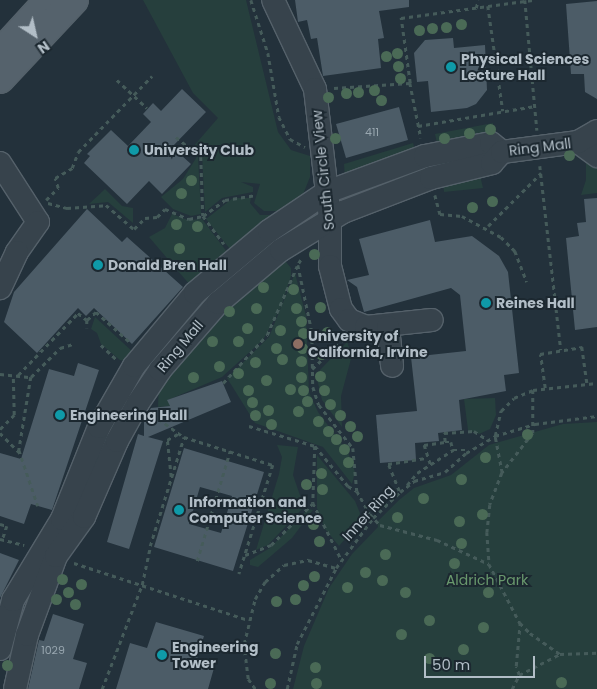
<!DOCTYPE html>
<html>
<head>
<meta charset="utf-8">
<style>
  body { margin:0 }
  #map { position:relative; width:597px; height:689px; overflow:hidden; background:#23313b; font-family:Poppins,sans-serif }
  div>[style] { position:absolute }
  [style*='--x'] { left:calc(var(--x)*1px); top:calc(var(--y)*1px); width:calc(var(--w)*1px); rotate:calc(var(--a)*1deg) }
  .green>* { inset:0; background:#263f3d }
  .building>* { inset:0; background:#4c5c67 }
  .path>* { height:2.5px; margin-top:-1.25px; transform-origin:0; background:repeating-linear-gradient(90deg,#455b5a 0 4px,transparent 0 8px) }
  .roads { filter:drop-shadow(1px 0 #55616a) drop-shadow(-1px 0 #55616a) drop-shadow(0 1px #55616a) drop-shadow(0 -1px #55616a) }
  .minor>* { height:22px; margin:-11px; padding:0 11px; transform-origin:11px; border-radius:11px; background:#37434c }
  .major>* { height:28px; margin:-14px; padding:0 14px; transform-origin:14px; border-radius:14px; background:#55626c }
  .trees>* { width:11px; height:11px; margin:-5.5px; border-radius:50%; background:#4a6a56 }
  .dots>* { width:14px; height:14px; translate:-50% -50%; box-sizing:border-box; border:2px solid #1c2830; border-radius:50% }
  span { translate:-50% -50%; white-space:nowrap; text-align:center; line-height:1.15; -webkit-text-stroke:4px #1c2830; paint-order:stroke }
  .number-label { font-size:11px; color:#98a6af }
  .number-label span { -webkit-text-stroke-width:0 }
  .poi-label { font-size:14px; color:#b2bec7; font-weight:700 }
  .left { translate:0 -50%; text-align:left }
  .street-label { font-size:14px; color:#b2bec7 }
  .park-label { font-size:14px; color:#69986d }
  .north { position:absolute; left:10px; top:10px; width:50px; height:50px; -webkit-text-stroke:4px #1c2830; paint-order:stroke; rotate:145deg; font-size:14px; font-weight:700; line-height:20px; text-align:center; color:#b2bec7 }
  .north::after { content:''; display:block; margin:auto; width:18px; height:22px; background:#b2bec7; clip-path:polygon(50% 0,100% 100%,50% 72%,0 100%) }
  .scale { position:absolute; left:424px; top:656px; width:111px; height:22px; box-sizing:border-box; border:2px solid #b2bec7; border-top:0; padding-left:6px; font-size:15px; line-height:18px; white-space:nowrap; color:#b2bec7; -webkit-text-stroke:4px #1c2830; paint-order:stroke }
</style>
</head>
<body>
<div id="map">
  <div class="green">
    <div style="clip-path:polygon(143px 0,246px 0,278px 132px,291px 150px,310px 156px,310px 177px,302px 197px,287px 211px,264px 211px,254px 203px,260px 184px,241px 182px,253px 187px,253px 192px,222px 198px,205px 212px,202px 153px,192px 148px,218px 118px,193px 93px)"></div>
    <div style="clip-path:polygon(493px 123px,494px 136px,438px 148px,435px 134px)"></div>
    <div style="clip-path:polygon(413px 143px,416px 153px,345px 180px,344px 164px)"></div>
    <div style="clip-path:polygon(198px 155px,201px 214px,191px 216px,173px 209px,161px 197px,183px 179px)"></div>
    <div style="clip-path:polygon(597px 160px,597px 193px,581px 195px,586px 180px,586px 161px)"></div>
    <div style="clip-path:polygon(479px 171px,483px 188px,444px 192px,443px 180px)"></div>
    <div style="clip-path:polygon(105px 189px,122px 206px,133px 208px,133px 223px,108px 202px,89px 204px)"></div>
    <div style="clip-path:polygon(233px 198px,251px 198px,250px 203px,260px 215px,274px 215px,230px 249px,206px 219px)"></div>
    <div style="clip-path:polygon(172px 214px,188px 220px,202px 219px,227px 252px,190px 285px,149px 237px,165px 228px)"></div>
    <div style="clip-path:polygon(282px 257px,291px 268px,291px 276px,281px 307px,263px 340px,222px 377px,168px 400px,170px 406px,158px 407px,159px 378px,191px 339px)"></div>
    <div style="clip-path:polygon(295px 273px,306px 316px,309px 392px,318px 412px,348px 452px,355px 472px,352px 484px,323px 447px,255px 423px,227px 378px,269px 337px)"></div>
    <div style="clip-path:polygon(95px 317px,134px 353px,128px 362px,120px 360px,101px 344px,97px 333px,91px 329px)"></div>
    <div style="clip-path:polygon(347px 342px,352px 355px,341px 396px,342px 427px,322px 400px,317px 379px,320px 370px)"></div>
    <div style="clip-path:polygon(495px 398px,496px 415px,490px 429px,479px 434px,468px 430px,464px 399px)"></div>
    <div style="clip-path:polygon(597px 422px,597px 689px,293px 689px,304px 646px,329px 588px,352px 554px,378px 527px,377px 522px,399px 500px,414px 488px,451px 475px,489px 445px,563px 424px)"></div>
    <div style="clip-path:polygon(277px 445px,298px 447px,293px 475px,304px 507px,268px 545px,256px 550px,279px 474px,282px 457px)"></div>
    <div style="clip-path:polygon(317px 455px,355px 501px,360px 513px,358px 524px,339px 546px,325px 529px,317px 508px)"></div>
    <div style="clip-path:polygon(308px 509px,313px 510px,292px 538px,258px 567px,250px 565px,250px 560px,270px 548px)"></div>
  </div>
  <div class="building">
    <div style="clip-path:polygon(295px 0,409px 0,409px 7px,379px 11px,384px 38px,378px 39px,381px 68px,323px 76px,317px 38px,311px 39px,307px 20px,298px 22px)"></div>
    <div style="clip-path:polygon(597px 1px,597px 99px,585px 92px,584px 74px,571px 74px,566px 4px)"></div>
    <div style="clip-path:polygon(453px 38px,454px 48px,485px 45px,487px 90px,476px 104px,467px 108px,431px 112px,428px 81px,417px 82px,414px 53px,425px 40px)"></div>
    <div style="clip-path:polygon(182px 89px,206px 112px,172px 147px,191px 164px,162px 194px,149px 181px,127px 204px,84px 163px,90px 156px,87px 154px,111px 130px,128px 146px,151px 122px,143px 114px,153px 103px,161px 111px)"></div>
    <div style="clip-path:polygon(399px 107px,408px 140px,346px 158px,336px 124px)"></div>
    <div style="clip-path:polygon(597px 198px,597px 327px,575px 330px,566px 238px,579px 236px,577px 223px,586px 222px,584px 199px)"></div>
    <div style="clip-path:polygon(87px 209px,122px 242px,127px 237px,183px 287px,132px 344px,94px 308px,86px 316px,78px 308px,37px 353px,4px 322px,14px 292px)"></div>
    <div style="clip-path:polygon(430px 220px,435px 242px,472px 236px,499px 256px,508px 272px,519px 373px,504px 375px,506px 391px,459px 400px,462px 430px,438px 433px,439px 441px,415px 443px,416px 460px,380px 463px,376px 415px,417px 411px,411px 357px,466px 351px,460px 295px,451px 288px,364px 312px,357px 287px,347px 280px,369px 275px,359px 239px)"></div>
    <div style="clip-path:polygon(78px 363px,99px 370px,52px 510px,31px 504px,24px 524px,0 516px,0 453px,21px 459px,49px 369px,74px 376px)"></div>
    <div style="clip-path:polygon(222px 381px,231px 402px,148px 437px,163px 441px,129px 549px,107px 542px,138px 434px,144px 436px,144px 419px,151px 408px,170px 406px,167px 400px)"></div>
    <div style="clip-path:polygon(evenodd,184px 448px,264px 472px,233px 571px,154px 547px,184px 448px,200px 487px,232px 496px,221px 533px,189px 524px,200px 487px)"></div>
    <div style="clip-path:polygon(0 553px,19px 560px,0 598px)"></div>
    <div style="clip-path:polygon(53px 614px,84px 624px,73px 659px,87px 663px,79px 689px,28px 689px,39px 640px,44px 641px)"></div>
    <div style="clip-path:polygon(156px 622px,204px 636px,196px 662px,214px 668px,208px 689px,116px 689px,130px 643px,147px 648px)"></div>
  </div>
  <div class="path">
    <div style="--x:251;--y:0;--w:56;--a:72.2"></div>
    <div style="--x:268;--y:53;--w:65;--a:80.2"></div>
    <div style="--x:279;--y:117;--w:25;--a:63"></div>
    <div style="--x:290;--y:139;--w:17;--a:28"></div>
    <div style="--x:525;--y:0;--w:131;--a:84.7"></div>
    <div style="--x:488;--y:6;--w:106;--a:81.9"></div>
    <div style="--x:476;--y:8;--w:8;--a:-76"></div>
    <div style="--x:117;--y:80;--w:41;--a:43"></div>
    <div style="--x:410;--y:83;--w:56;--a:78.7"></div>
    <div style="--x:334;--y:88;--w:76;--a:-3.8"></div>
    <div style="--x:410;--y:83;--w:66;--a:-97.9"></div>
    <div style="--x:401;--y:18;--w:133;--a:-7.8"></div>
    <div style="--x:418;--y:126;--w:119;--a:-9.7"></div>
    <div style="--x:176;--y:137;--w:32;--a:39"></div>
    <div style="--x:201;--y:157;--w:59;--a:88.1"></div>
    <div style="--x:540;--y:166;--w:185;--a:83.5"></div>
    <div style="--x:435;--y:195;--w:20;--a:75"></div>
    <div style="--x:440;--y:214;--w:22;--a:5"></div>
    <div style="--x:462;--y:216;--w:44;--a:28.3"></div>
    <div style="--x:501;--y:237;--w:20;--a:45"></div>
    <div style="--x:515;--y:251;--w:33;--a:69"></div>
    <div style="--x:46;--y:200;--w:17;--a:-45"></div>
    <div style="--x:58;--y:188;--w:10;--a:-107"></div>
    <div style="--x:55;--y:178;--w:20;--a:-30"></div>
    <div style="--x:72;--y:168;--w:17;--a:-69"></div>
    <div style="--x:78;--y:152;--w:106;--a:-45.8"></div>
    <div style="--x:48;--y:203;--w:20;--a:15"></div>
    <div style="--x:67;--y:208;--w:39;--a:-4"></div>
    <div style="--x:106;--y:205;--w:37;--a:41"></div>
    <div style="--x:134;--y:229;--w:16;--a:-45"></div>
    <div style="--x:145;--y:218;--w:12;--a:-5"></div>
    <div style="--x:157;--y:217;--w:11;--a:-45"></div>
    <div style="--x:165;--y:209;--w:26;--a:23"></div>
    <div style="--x:189;--y:219;--w:14;--a:-12"></div>
    <div style="--x:203;--y:216;--w:35;--a:53"></div>
    <div style="--x:203;--y:216;--w:27;--a:-36"></div>
    <div style="--x:225;--y:200;--w:30;--a:-9"></div>
    <div style="--x:488;--y:226;--w:75;--a:-45"></div>
    <div style="--x:301;--y:260;--w:6;--a:121"></div>
    <div style="--x:298;--y:265;--w:68;--a:78.2"></div>
    <div style="--x:312;--y:332;--w:55;--a:89"></div>
    <div style="--x:313;--y:387;--w:19;--a:72"></div>
    <div style="--x:319;--y:405;--w:55;--a:51.7"></div>
    <div style="--x:353;--y:448;--w:43;--a:84.7"></div>
    <div style="--x:357;--y:491;--w:26;--a:61"></div>
    <div style="--x:370;--y:514;--w:15;--a:48"></div>
    <div style="--x:380;--y:525;--w:59;--a:14.7"></div>
    <div style="--x:437;--y:540;--w:57;--a:24.8"></div>
    <div style="--x:87;--y:320;--w:8;--a:90"></div>
    <div style="--x:101;--y:345;--w:23;--a:43"></div>
    <div style="--x:312;--y:369;--w:47;--a:-43.3"></div>
    <div style="--x:0;--y:374;--w:31;--a:6"></div>
    <div style="--x:31;--y:377;--w:41;--a:-45"></div>
    <div style="--x:60;--y:348;--w:14;--a:-17"></div>
    <div style="--x:18;--y:375;--w:86;--a:-45.9"></div>
    <div style="--x:78;--y:313;--w:11;--a:38"></div>
    <div style="--x:87;--y:320;--w:12;--a:-42"></div>
    <div style="--x:96;--y:312;--w:47;--a:41.5"></div>
    <div style="--x:31;--y:377;--w:74;--a:99.3"></div>
    <div style="--x:19;--y:450;--w:59;--a:71.3"></div>
    <div style="--x:223;--y:383;--w:65;--a:-47.5"></div>
    <div style="--x:267;--y:335;--w:75;--a:-66.5"></div>
    <div style="--x:545;--y:388;--w:34;--a:-98"></div>
    <div style="--x:540;--y:354;--w:43;--a:-9.5"></div>
    <div style="--x:582;--y:347;--w:36;--a:82"></div>
    <div style="--x:533;--y:390;--w:43;--a:90"></div>
    <div style="--x:533;--y:433;--w:51;--a:127.8"></div>
    <div style="--x:502;--y:473;--w:34;--a:111"></div>
    <div style="--x:490;--y:505;--w:27;--a:96"></div>
    <div style="--x:487;--y:532;--w:32;--a:86"></div>
    <div style="--x:489;--y:564;--w:67;--a:62.3"></div>
    <div style="--x:520;--y:623;--w:14;--a:45"></div>
    <div style="--x:530;--y:633;--w:37;--a:35"></div>
    <div style="--x:560;--y:654;--w:37;--a:-2"></div>
    <div style="--x:152;--y:414;--w:39;--a:36"></div>
    <div style="--x:184;--y:437;--w:93;--a:17.5"></div>
    <div style="--x:273;--y:465;--w:114;--a:107.3"></div>
    <div style="--x:249;--y:426;--w:69;--a:16.9"></div>
    <div style="--x:315;--y:446;--w:52;--a:50.5"></div>
    <div style="--x:348;--y:486;--w:10;--a:29"></div>
    <div style="--x:0;--y:429;--w:20;--a:-45"></div>
    <div style="--x:14;--y:415;--w:40;--a:-91.4"></div>
    <div style="--x:0;--y:433;--w:28;--a:45"></div>
    <div style="--x:445;--y:442;--w:6;--a:0"></div>
    <div style="--x:451;--y:442;--w:7;--a:74"></div>
    <div style="--x:315;--y:446;--w:57;--a:92"></div>
    <div style="--x:313;--y:503;--w:63;--a:63.4"></div>
    <div style="--x:430;--y:464;--w:20;--a:-108"></div>
    <div style="--x:424;--y:445;--w:21;--a:-8"></div>
    <div style="--x:445;--y:442;--w:9;--a:-96"></div>
    <div style="--x:444;--y:433;--w:30;--a:-4"></div>
    <div style="--x:474;--y:431;--w:17;--a:33"></div>
    <div style="--x:502;--y:473;--w:38;--a:-101"></div>
    <div style="--x:495;--y:436;--w:26;--a:-77"></div>
    <div style="--x:501;--y:411;--w:18;--a:-45"></div>
    <div style="--x:514;--y:398;--w:21;--a:-23"></div>
    <div style="--x:533;--y:390;--w:64;--a:-6.2"></div>
    <div style="--x:171;--y:477;--w:37;--a:-96"></div>
    <div style="--x:167;--y:440;--w:13;--a:-29"></div>
    <div style="--x:407;--y:485;--w:16;--a:-50"></div>
    <div style="--x:417;--y:473;--w:43;--a:-32.6"></div>
    <div style="--x:453;--y:450;--w:16;--a:0"></div>
    <div style="--x:399;--y:491;--w:29;--a:-112"></div>
    <div style="--x:388;--y:464;--w:38;--a:-9"></div>
    <div style="--x:0;--y:524;--w:7;--a:16"></div>
    <div style="--x:7;--y:526;--w:13;--a:108"></div>
    <div style="--x:0;--y:539;--w:25;--a:14"></div>
    <div style="--x:245;--y:555;--w:28;--a:-21"></div>
    <div style="--x:271;--y:545;--w:59;--a:-45"></div>
    <div style="--x:197;--y:561;--w:115;--a:-73.3"></div>
    <div style="--x:74;--y:563;--w:183;--a:18.1"></div>
    <div style="--x:519;--y:675;--w:46;--a:-27.1"></div>
    <div style="--x:102;--y:689;--w:111;--a:-69"></div>
    <div style="--x:142;--y:585;--w:40;--a:-78"></div>
    <div style="--x:150;--y:546;--w:114;--a:-72.7"></div>
    <div style="--x:255;--y:689;--w:12;--a:-125"></div>
    <div style="--x:248;--y:679;--w:35;--a:-97"></div>
    <div style="--x:244;--y:644;--w:46;--a:-76.3"></div>
    <div style="--x:255;--y:599;--w:20;--a:-60"></div>
    <div style="--x:265;--y:582;--w:25;--a:-42"></div>
    <div style="--x:284;--y:565;--w:25;--a:-12"></div>
    <div style="--x:308;--y:560;--w:29;--a:16"></div>
    <div style="--x:287;--y:689;--w:46;--a:-77.5"></div>
    <div style="--x:297;--y:644;--w:85;--a:-62.8"></div>
    <div style="--x:336;--y:568;--w:62;--a:-53.5"></div>
    <div style="--x:373;--y:518;--w:37;--a:-44"></div>
    <div style="--x:400;--y:492;--w:18;--a:-38"></div>
    <div style="--x:414;--y:481;--w:32;--a:-16"></div>
    <div style="--x:445;--y:472;--w:28;--a:-42"></div>
    <div style="--x:466;--y:453;--w:34;--a:-30"></div>
    <div style="--x:495;--y:436;--w:42;--a:-16.7"></div>
    <div style="--x:535;--y:424;--w:63;--a:-7.4"></div>
    <div style="--x:512;--y:689;--w:16;--a:-63"></div>
    <div style="--x:519;--y:675;--w:9;--a:-108"></div>
    <div style="--x:516;--y:666;--w:43;--a:-84.7"></div>
  </div>
  <div class="roads">
    <div class="minor">
      <div style="--x:273;--y:0;--w:98;--a:64.7"></div>
      <div style="--x:315;--y:89;--w:131;--a:83.4"></div>
      <div style="--x:330;--y:219;--w:47;--a:90"></div>
      <div style="--x:330;--y:266;--w:44;--a:75.7"></div>
      <div style="--x:341;--y:309;--w:14;--a:54"></div>
      <div style="--x:349;--y:320;--w:18;--a:22"></div>
      <div style="--x:366;--y:327;--w:66;--a:-6.1"></div>
      <div style="--x:578;--y:142;--w:24;--a:36"></div>
      <div style="--x:0;--y:163;--w:70;--a:57.2"></div>
      <div style="--x:38;--y:222;--w:37;--a:125"></div>
      <div style="--x:17;--y:252;--w:40;--a:115"></div>
      <div style="--x:388;--y:327;--w:39;--a:84"></div>
      <div style="--x:0;--y:649;--w:51;--a:-75.1"></div>
      <div style="--x:13;--y:600;--w:95;--a:-58.8"></div>
      <div style="--x:62;--y:519;--w:99;--a:-68.1"></div>
      <div style="--x:99;--y:427;--w:70;--a:-60.2"></div>
      <div style="--x:134;--y:366;--w:95;--a:-50.1"></div>
      <div style="--x:195;--y:293;--w:97;--a:-40"></div>
      <div style="--x:269;--y:231;--w:70;--a:-33.9"></div>
      <div style="--x:327;--y:192;--w:104;--a:-20.2"></div>
      <div style="--x:425;--y:156;--w:67;--a:-11.1"></div>
      <div style="--x:491;--y:143;--w:14;--a:39"></div>
      <div style="--x:15;--y:689;--w:55;--a:-77.5"></div>
      <div style="--x:27;--y:635;--w:84;--a:-69.8"></div>
      <div style="--x:56;--y:556;--w:48;--a:-54.3"></div>
      <div style="--x:84;--y:517;--w:83;--a:-66.5"></div>
      <div style="--x:117;--y:441;--w:43;--a:-61.1"></div>
      <div style="--x:138;--y:403;--w:40;--a:-56"></div>
      <div style="--x:160;--y:370;--w:89;--a:-49.1"></div>
      <div style="--x:218;--y:303;--w:82;--a:-40.1"></div>
      <div style="--x:281;--y:250;--w:73;--a:-31.5"></div>
      <div style="--x:343;--y:212;--w:94;--a:-21.1"></div>
      <div style="--x:431;--y:178;--w:63;--a:-13.8"></div>
      <div style="--x:492;--y:163;--w:15;--a:-48"></div>
      <div style="--x:502;--y:152;--w:77;--a:-7.5"></div>
      <div style="--x:578;--y:142;--w:22;--a:-30"></div>
    </div>
    <div class="major">
      <div style="--x:5;--y:48;--w:65;--a:-47.5"></div>
      <div style="--x:0;--y:79;--w:108;--a:-46.9"></div>
    </div>
  </div>
  <div class="trees">
    <div style="left:461px;top:24px"></div>
    <div style="left:446px;top:27px"></div>
    <div style="left:432px;top:28px"></div>
    <div style="left:419px;top:30px"></div>
    <div style="left:397px;top:53px"></div>
    <div style="left:386px;top:56px"></div>
    <div style="left:398px;top:66px"></div>
    <div style="left:400px;top:78px"></div>
    <div style="left:374px;top:90px"></div>
    <div style="left:358px;top:92px"></div>
    <div style="left:346px;top:93px"></div>
    <div style="left:328px;top:97px"></div>
    <div style="left:381px;top:100px"></div>
    <div style="left:490px;top:129px"></div>
    <div style="left:469px;top:133px"></div>
    <div style="left:335px;top:138px"></div>
    <div style="left:444px;top:138px"></div>
    <div style="left:569px;top:155px"></div>
    <div style="left:191px;top:180px"></div>
    <div style="left:181px;top:193px"></div>
    <div style="left:492px;top:201px"></div>
    <div style="left:472px;top:207px"></div>
    <div style="left:176px;top:224px"></div>
    <div style="left:197px;top:226px"></div>
    <div style="left:179px;top:248px"></div>
    <div style="left:314px;top:254px"></div>
    <div style="left:263px;top:287px"></div>
    <div style="left:293px;top:289px"></div>
    <div style="left:320px;top:307px"></div>
    <div style="left:256px;top:308px"></div>
    <div style="left:296px;top:308px"></div>
    <div style="left:229px;top:311px"></div>
    <div style="left:301px;top:321px"></div>
    <div style="left:247px;top:328px"></div>
    <div style="left:280px;top:330px"></div>
    <div style="left:327px;top:332px"></div>
    <div style="left:303px;top:333px"></div>
    <div style="left:212px;top:341px"></div>
    <div style="left:238px;top:341px"></div>
    <div style="left:276px;top:348px"></div>
    <div style="left:302px;top:348px"></div>
    <div style="left:321px;top:354px"></div>
    <div style="left:282px;top:359px"></div>
    <div style="left:301px;top:361px"></div>
    <div style="left:255px;top:362px"></div>
    <div style="left:219px;top:366px"></div>
    <div style="left:238px;top:373px"></div>
    <div style="left:320px;top:376px"></div>
    <div style="left:193px;top:377px"></div>
    <div style="left:301px;top:377px"></div>
    <div style="left:266px;top:380px"></div>
    <div style="left:290px;top:389px"></div>
    <div style="left:248px;top:390px"></div>
    <div style="left:303px;top:390px"></div>
    <div style="left:324px;top:390px"></div>
    <div style="left:307px;top:401px"></div>
    <div style="left:252px;top:402px"></div>
    <div style="left:330px;top:404px"></div>
    <div style="left:268px;top:410px"></div>
    <div style="left:298px;top:411px"></div>
    <div style="left:255px;top:415px"></div>
    <div style="left:340px;top:415px"></div>
    <div style="left:318px;top:421px"></div>
    <div style="left:271px;top:424px"></div>
    <div style="left:350px;top:426px"></div>
    <div style="left:328px;top:431px"></div>
    <div style="left:527px;top:434px"></div>
    <div style="left:357px;top:436px"></div>
    <div style="left:336px;top:439px"></div>
    <div style="left:344px;top:449px"></div>
    <div style="left:485px;top:457px"></div>
    <div style="left:348px;top:462px"></div>
    <div style="left:321px;top:473px"></div>
    <div style="left:461px;top:479px"></div>
    <div style="left:306px;top:484px"></div>
    <div style="left:322px;top:489px"></div>
    <div style="left:423px;top:498px"></div>
    <div style="left:482px;top:514px"></div>
    <div style="left:397px;top:517px"></div>
    <div style="left:459px;top:521px"></div>
    <div style="left:313px;top:524px"></div>
    <div style="left:319px;top:541px"></div>
    <div style="left:461px;top:543px"></div>
    <div style="left:385px;top:554px"></div>
    <div style="left:454px;top:563px"></div>
    <div style="left:365px;top:572px"></div>
    <div style="left:314px;top:576px"></div>
    <div style="left:62px;top:579px"></div>
    <div style="left:382px;top:580px"></div>
    <div style="left:81px;top:584px"></div>
    <div style="left:303px;top:585px"></div>
    <div style="left:347px;top:587px"></div>
    <div style="left:68px;top:592px"></div>
    <div style="left:405px;top:592px"></div>
    <div style="left:488px;top:592px"></div>
    <div style="left:56px;top:599px"></div>
    <div style="left:295px;top:599px"></div>
    <div style="left:276px;top:601px"></div>
    <div style="left:75px;top:604px"></div>
    <div style="left:429px;top:620px"></div>
    <div style="left:483px;top:627px"></div>
    <div style="left:401px;top:634px"></div>
    <div style="left:463px;top:649px"></div>
    <div style="left:275px;top:653px"></div>
    <div style="left:429px;top:658px"></div>
    <div style="left:7px;top:665px"></div>
    <div style="left:315px;top:667px"></div>
    <div style="left:561px;top:682px"></div>
    <div style="left:270px;top:683px"></div>
    <div style="left:316px;top:683px"></div>
  </div>
  <div class="dots">
    <div style="left:451px;top:67px;background:#0f9aa8"></div>
    <div style="left:134px;top:150px;background:#0f9aa8"></div>
    <div style="left:98px;top:265px;background:#0f9aa8"></div>
    <div style="left:486px;top:303px;background:#0f9aa8"></div>
    <div style="left:298px;top:344px;background:#8d6e63"></div>
    <div style="left:60px;top:415px;background:#0f9aa8"></div>
    <div style="left:179px;top:510px;background:#0f9aa8"></div>
    <div style="left:162px;top:655px;background:#0f9aa8"></div>
  </div>
  <div class="number-label">
    <span style="left:372px;top:132px">411</span>
    <span style="left:53px;top:650px">1029</span>
  </div>
  <div class="poi-label">
    <span class="left" style="left:461px;top:67px">Physical Sciences<br>Lecture Hall</span>
    <span class="left" style="left:144px;top:150px">University Club</span>
    <span class="left" style="left:108px;top:265px">Donald Bren Hall</span>
    <span class="left" style="left:496px;top:303px">Reines Hall</span>
    <span class="left" style="left:308px;top:344px">University of<br>California, Irvine</span>
    <span class="left" style="left:70px;top:415px">Engineering Hall</span>
    <span class="left" style="left:189px;top:510px">Information and<br>Computer Science</span>
    <span class="left" style="left:172px;top:655px">Engineering<br>Tower</span>
  </div>
  <div class="street-label">
    <span style="left:540px;top:147px;rotate:-7deg">Ring Mall</span>
    <span style="left:323px;top:170px;rotate:-96deg">South Circle View</span>
    <span style="left:180px;top:346px;rotate:-50deg">Ring Mall</span>
    <span style="left:368px;top:513px;rotate:-48deg">Inner Ring</span>
  </div>
  <div class="park-label">
    <span style="left:487px;top:580px">Aldrich Park</span>
  </div>
  <div class="north">N</div>
  <div class="scale">50 m</div>
</div>
</body>
</html>
